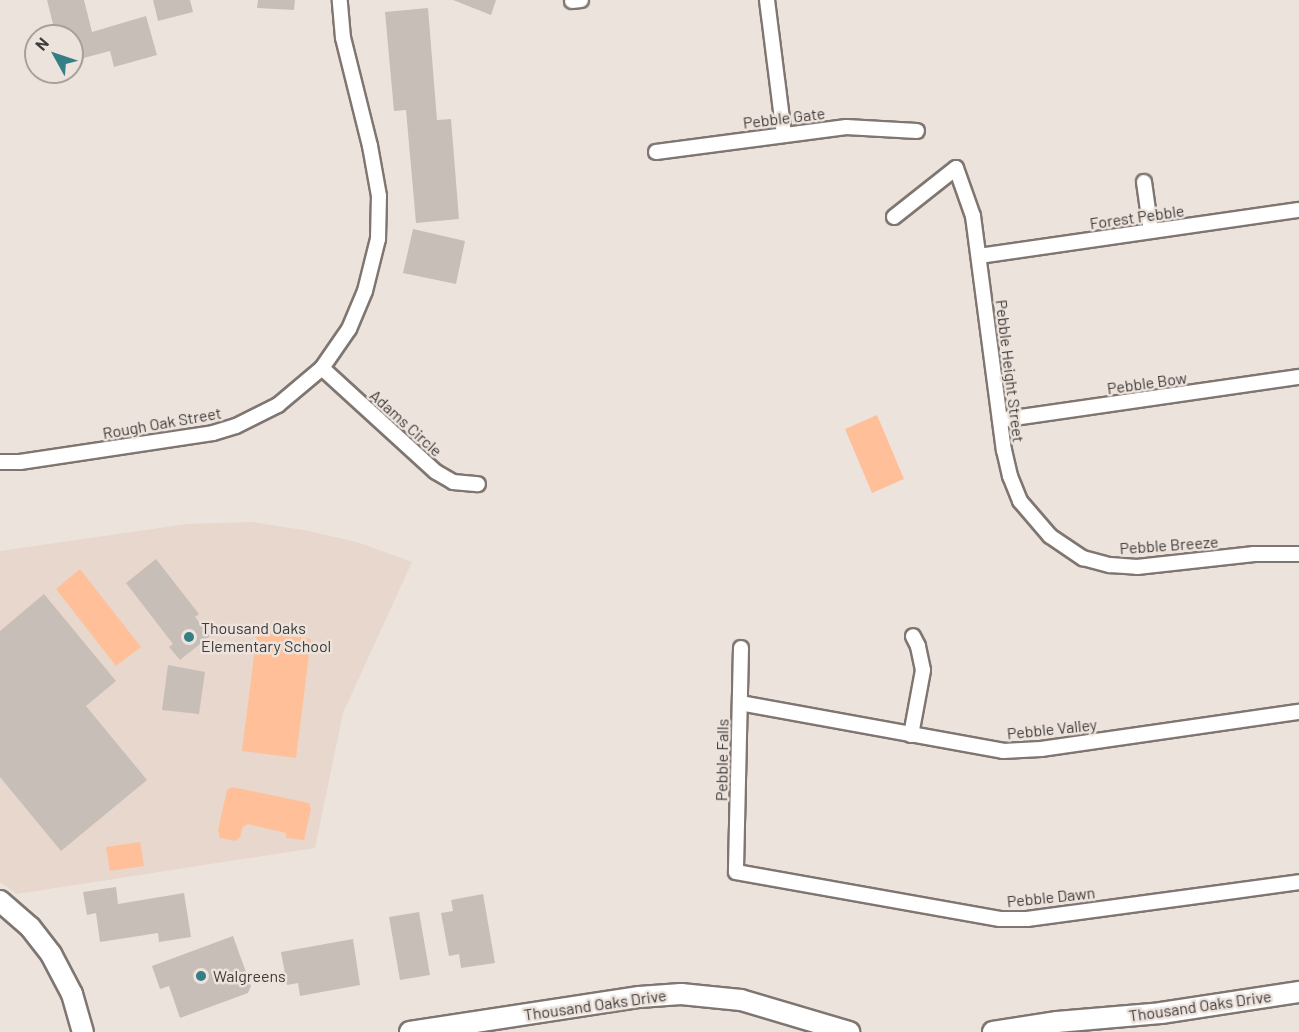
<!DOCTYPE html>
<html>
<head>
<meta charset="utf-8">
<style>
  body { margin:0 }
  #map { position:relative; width:1299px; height:1032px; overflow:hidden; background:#ede3dd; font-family:Barlow,sans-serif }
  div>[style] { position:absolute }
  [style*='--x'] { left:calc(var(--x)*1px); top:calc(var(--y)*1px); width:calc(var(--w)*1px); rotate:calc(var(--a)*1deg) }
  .built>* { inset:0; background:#e8d7cc }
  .green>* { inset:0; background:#ffc099 }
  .building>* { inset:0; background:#c8beb8 }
  .roads { filter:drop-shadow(2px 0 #7f7671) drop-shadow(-2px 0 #7f7671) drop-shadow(0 2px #7f7671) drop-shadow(0 -2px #7f7671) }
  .street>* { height:14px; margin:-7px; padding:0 7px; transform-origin:7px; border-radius:7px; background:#fff }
  .secondary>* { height:20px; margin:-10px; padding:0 10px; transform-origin:10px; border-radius:10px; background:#fff }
  .dots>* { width:16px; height:16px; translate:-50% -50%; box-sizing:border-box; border:3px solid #ede3dd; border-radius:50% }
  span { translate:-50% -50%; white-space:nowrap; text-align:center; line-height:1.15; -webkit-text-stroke:5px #ede3dd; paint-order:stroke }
  .street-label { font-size:16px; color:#3f3b39 }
  .poi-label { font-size:16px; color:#3f3b39 }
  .left { translate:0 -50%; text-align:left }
  .north { position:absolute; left:24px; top:24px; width:60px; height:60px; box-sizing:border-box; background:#ede3dd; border:2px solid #a7a09b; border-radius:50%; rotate:310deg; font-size:16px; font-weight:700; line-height:24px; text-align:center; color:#3f3b39 }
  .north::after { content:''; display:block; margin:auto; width:21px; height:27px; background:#367e85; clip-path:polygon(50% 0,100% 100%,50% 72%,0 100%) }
</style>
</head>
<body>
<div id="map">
  <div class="built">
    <div style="clip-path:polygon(253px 522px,309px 531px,360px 543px,412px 562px,343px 713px,315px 848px,17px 894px,0 882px,0 551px,187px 524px)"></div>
  </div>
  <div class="green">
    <div style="clip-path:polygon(877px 415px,904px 479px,872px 493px,845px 429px)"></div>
    <div style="clip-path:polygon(80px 569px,141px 647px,116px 666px,56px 589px)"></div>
    <div style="clip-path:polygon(257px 632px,311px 639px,296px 758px,242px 751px)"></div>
    <div style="clip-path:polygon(232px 787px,309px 803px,311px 809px,304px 840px,286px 838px,286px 833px,248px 824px,243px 827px,240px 837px,236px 841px,220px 838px,218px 830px,227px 790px)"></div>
    <div style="clip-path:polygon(140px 842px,144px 866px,110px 871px,106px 847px)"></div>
  </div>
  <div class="building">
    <div style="clip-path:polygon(47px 0,84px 0,92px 32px,146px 16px,157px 55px,114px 67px,110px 51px,72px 61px,72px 36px,56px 36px)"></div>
    <div style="clip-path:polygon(153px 0,190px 0,193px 12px,158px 21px)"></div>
    <div style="clip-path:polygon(258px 0,295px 0,294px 10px,257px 8px)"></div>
    <div style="clip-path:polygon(453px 0,496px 0,491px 15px)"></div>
    <div style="clip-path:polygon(428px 8px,437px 120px,451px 119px,459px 219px,416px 223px,406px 110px,394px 111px,385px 12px)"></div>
    <div style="clip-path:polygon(413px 229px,465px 241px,456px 284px,403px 273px)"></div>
    <div style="clip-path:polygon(156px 559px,199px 614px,195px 617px,210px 636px,180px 660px,169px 647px,173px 644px,126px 583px)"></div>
    <div style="clip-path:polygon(44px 594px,116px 681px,86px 706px,147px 780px,61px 851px,0 777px,0 631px)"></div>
    <div style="clip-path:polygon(168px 665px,205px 672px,199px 714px,162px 710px)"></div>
    <div style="clip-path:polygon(116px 887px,118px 904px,184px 893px,191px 937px,159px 942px,158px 933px,100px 942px,96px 913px,87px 915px,83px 892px)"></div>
    <div style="clip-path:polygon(483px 894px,495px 963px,461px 968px,459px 954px,449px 956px,441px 913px,453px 911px,451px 900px)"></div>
    <div style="clip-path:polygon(419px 912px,430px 975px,400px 980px,389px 917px)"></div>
    <div style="clip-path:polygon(233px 936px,251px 986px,248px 993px,180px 1018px,169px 986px,160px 989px,152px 966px)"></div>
    <div style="clip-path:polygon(353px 939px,360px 985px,300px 996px,298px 983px,287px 985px,281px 952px)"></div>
  </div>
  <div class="roads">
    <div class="street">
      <div style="--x:767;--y:0;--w:136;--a:82.8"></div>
      <div style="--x:572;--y:1;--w:9;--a:-6"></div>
      <div style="--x:656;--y:152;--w:192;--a:-7.5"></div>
      <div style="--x:846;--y:127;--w:71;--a:3.2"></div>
      <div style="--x:1144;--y:182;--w:49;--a:81.9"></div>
      <div style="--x:894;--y:217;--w:79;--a:-38.3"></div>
      <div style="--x:956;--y:168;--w:51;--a:70.5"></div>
      <div style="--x:973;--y:216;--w:236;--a:82.5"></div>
      <div style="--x:1004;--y:450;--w:27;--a:77"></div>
      <div style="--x:1010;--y:476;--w:27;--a:68"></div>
      <div style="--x:1020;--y:501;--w:46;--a:49.4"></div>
      <div style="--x:1050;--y:536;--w:40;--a:34"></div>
      <div style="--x:1083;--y:558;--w:28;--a:15"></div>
      <div style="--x:1110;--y:565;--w:27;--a:4"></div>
      <div style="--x:1137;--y:567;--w:118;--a:-6.3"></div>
      <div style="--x:1254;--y:554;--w:45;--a:0"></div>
      <div style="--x:979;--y:256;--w:323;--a:-8.2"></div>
      <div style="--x:322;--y:368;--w:154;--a:42.4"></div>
      <div style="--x:436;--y:472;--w:20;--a:30"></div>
      <div style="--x:453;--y:482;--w:25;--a:5"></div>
      <div style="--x:1000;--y:420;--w:302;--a:-8.2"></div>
      <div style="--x:0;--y:462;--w:20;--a:0"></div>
      <div style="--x:20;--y:462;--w:195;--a:-8.5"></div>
      <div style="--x:213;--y:433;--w:24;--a:-17"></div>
      <div style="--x:236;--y:426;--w:47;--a:-26.6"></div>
      <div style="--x:278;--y:405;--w:57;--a:-40.1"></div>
      <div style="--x:322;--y:368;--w:47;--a:-55.3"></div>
      <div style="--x:349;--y:329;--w:41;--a:-67.2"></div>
      <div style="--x:365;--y:291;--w:54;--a:-76"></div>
      <div style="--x:378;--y:239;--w:43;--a:-88.7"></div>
      <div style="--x:379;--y:196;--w:51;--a:-100.2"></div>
      <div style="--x:370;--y:146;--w:111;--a:-104"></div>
      <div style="--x:343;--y:38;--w:38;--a:-95"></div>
      <div style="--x:741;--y:648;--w:224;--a:91.3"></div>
      <div style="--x:736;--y:872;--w:268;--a:10.1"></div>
      <div style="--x:1000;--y:919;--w:27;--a:0"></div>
      <div style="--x:1027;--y:919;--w:275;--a:-7.7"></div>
      <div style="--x:740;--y:703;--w:267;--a:10.3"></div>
      <div style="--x:1003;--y:751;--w:38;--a:-3"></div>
      <div style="--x:1041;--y:749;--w:261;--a:-8.2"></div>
      <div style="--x:911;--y:735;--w:66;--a:-79.5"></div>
      <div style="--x:923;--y:670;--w:25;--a:-102"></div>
      <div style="--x:918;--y:646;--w:11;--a:-117"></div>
    </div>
    <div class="secondary">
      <div style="--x:0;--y:901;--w:40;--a:41"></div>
      <div style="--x:30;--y:927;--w:34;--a:52"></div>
      <div style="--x:51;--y:954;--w:45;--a:62.3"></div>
      <div style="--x:72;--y:994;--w:40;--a:74"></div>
      <div style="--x:410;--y:1032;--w:232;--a:-8.7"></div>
      <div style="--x:639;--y:997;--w:42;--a:-4.1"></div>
      <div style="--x:681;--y:994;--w:60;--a:5.7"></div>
      <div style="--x:741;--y:1000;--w:113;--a:16.5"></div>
      <div style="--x:993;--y:1032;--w:65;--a:-8.9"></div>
      <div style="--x:1057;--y:1022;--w:104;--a:-4.9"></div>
      <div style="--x:1161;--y:1013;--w:140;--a:-8.7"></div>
    </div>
  </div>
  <div class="dots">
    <div style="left:189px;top:637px;background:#367e85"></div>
    <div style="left:201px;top:976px;background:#367e85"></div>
  </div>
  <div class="street-label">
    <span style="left:784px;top:118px;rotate:-7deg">Pebble Gate</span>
    <span style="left:1137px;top:217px;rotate:-8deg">Forest Pebble</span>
    <span style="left:1010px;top:371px;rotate:83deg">Pebble Height Street</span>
    <span style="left:1147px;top:383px;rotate:-8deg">Pebble Bow</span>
    <span style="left:162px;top:423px;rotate:-10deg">Rough Oak Street</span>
    <span style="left:406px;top:423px;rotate:42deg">Adams Circle</span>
    <span style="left:1169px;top:545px;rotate:-4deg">Pebble Breeze</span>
    <span style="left:1052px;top:729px;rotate:-6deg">Pebble Valley</span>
    <span style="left:722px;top:760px;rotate:-89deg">Pebble Falls</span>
    <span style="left:1051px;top:897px;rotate:-6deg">Pebble Dawn</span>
    <span style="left:595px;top:1005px;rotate:-8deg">Thousand Oaks Drive</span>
    <span style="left:1200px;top:1006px;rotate:-8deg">Thousand Oaks Drive</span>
  </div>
  <div class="poi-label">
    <span class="left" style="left:201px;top:637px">Thousand Oaks<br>Elementary School</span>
    <span class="left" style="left:213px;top:976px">Walgreens</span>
  </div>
  <div class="north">N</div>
</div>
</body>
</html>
